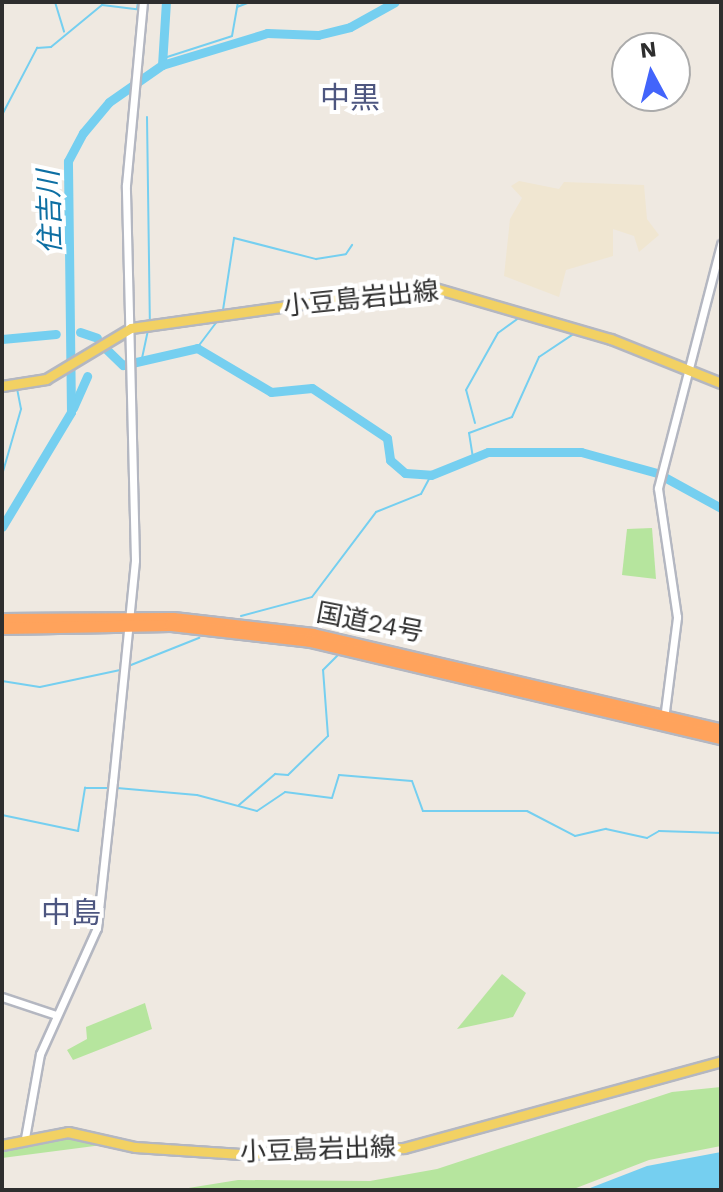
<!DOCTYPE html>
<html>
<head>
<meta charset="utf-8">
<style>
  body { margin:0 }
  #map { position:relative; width:723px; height:1192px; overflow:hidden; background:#efe9e1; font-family:"Work Sans","Noto Sans JP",sans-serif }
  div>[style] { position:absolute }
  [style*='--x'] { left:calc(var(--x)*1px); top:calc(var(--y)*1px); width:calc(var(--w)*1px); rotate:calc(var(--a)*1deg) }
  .education>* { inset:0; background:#f0e6d1 }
  .green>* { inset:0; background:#b6e59e }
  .water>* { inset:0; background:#75cff0 }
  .stream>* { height:2px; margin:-1px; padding:0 1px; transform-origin:1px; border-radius:1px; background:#75cff0 }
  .river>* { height:9px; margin:-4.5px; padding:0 4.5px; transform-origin:4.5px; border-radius:4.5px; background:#75cff0 }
  .roads { filter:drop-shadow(2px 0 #b4b7c1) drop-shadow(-2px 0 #b4b7c1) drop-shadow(0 2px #b4b7c1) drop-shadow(0 -2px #b4b7c1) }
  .minor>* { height:7px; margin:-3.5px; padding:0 3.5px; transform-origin:3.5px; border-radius:3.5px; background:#fff }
  .major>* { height:9px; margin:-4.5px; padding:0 4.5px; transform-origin:4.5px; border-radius:4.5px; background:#f2d163 }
  .highway>* { height:11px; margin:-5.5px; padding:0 5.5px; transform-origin:5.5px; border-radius:5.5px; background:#ffa35c }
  span { translate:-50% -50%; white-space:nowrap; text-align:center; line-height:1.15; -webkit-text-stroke:8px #fff; paint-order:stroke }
  .street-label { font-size:26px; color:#2e2e2e }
  .water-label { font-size:28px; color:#0d6fa3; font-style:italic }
  .quarter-label { font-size:30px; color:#4d5680 }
  .frame { position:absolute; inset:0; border:4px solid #2e2e2e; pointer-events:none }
  .north { position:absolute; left:611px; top:32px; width:80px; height:80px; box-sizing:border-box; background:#fff; border:2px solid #ababab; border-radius:50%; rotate:353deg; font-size:22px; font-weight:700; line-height:32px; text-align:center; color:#2e2e2e }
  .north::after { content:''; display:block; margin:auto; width:28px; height:36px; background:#4264fb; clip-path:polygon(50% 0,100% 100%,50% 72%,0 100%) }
</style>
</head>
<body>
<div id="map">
  <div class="education">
    <div style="clip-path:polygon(519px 181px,559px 189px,564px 182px,644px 185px,647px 219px,659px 235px,639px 252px,634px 236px,613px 229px,613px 256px,566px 270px,559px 297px,504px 276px,510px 219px,522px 198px,511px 186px)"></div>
  </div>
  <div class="green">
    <div style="clip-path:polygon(652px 528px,656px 579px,622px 575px,627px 529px)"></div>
    <div style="clip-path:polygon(502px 974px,526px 993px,513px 1017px,457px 1029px)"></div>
    <div style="clip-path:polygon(145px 1003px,152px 1029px,73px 1060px,67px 1050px,87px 1039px,86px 1027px)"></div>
    <div style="clip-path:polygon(721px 1087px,721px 1146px,649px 1160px,571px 1190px,176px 1190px,238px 1180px,370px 1181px,437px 1169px,672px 1092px)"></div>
    <div style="clip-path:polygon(64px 1137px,110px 1144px,2px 1158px,2px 1148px)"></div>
  </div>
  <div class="water">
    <div style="clip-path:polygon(721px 1152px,721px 1190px,585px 1190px,647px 1166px)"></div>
  </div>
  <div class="stream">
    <div style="--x:55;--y:2;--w:31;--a:73"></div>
    <div style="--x:237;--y:7;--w:14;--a:-21"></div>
    <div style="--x:164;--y:58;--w:71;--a:-17.9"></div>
    <div style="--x:232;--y:36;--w:35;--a:-80"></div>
    <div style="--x:2;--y:115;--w:76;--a:-62.4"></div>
    <div style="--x:37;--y:48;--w:14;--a:-4"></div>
    <div style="--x:51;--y:47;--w:66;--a:-39.5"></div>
    <div style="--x:102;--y:5;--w:35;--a:7"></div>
    <div style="--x:137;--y:9;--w:7;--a:-82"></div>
    <div style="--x:147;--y:117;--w:206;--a:89.2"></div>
    <div style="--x:223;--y:310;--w:73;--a:-81.3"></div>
    <div style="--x:234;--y:238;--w:85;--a:14.4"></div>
    <div style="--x:316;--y:259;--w:30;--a:-9"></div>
    <div style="--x:346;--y:254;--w:11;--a:-56"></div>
    <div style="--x:197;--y:348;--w:36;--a:-53"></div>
    <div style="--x:141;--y:363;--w:35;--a:-78"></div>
    <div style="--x:475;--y:423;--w:34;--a:-105"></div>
    <div style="--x:466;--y:390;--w:65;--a:-60.7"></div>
    <div style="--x:498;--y:333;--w:29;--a:-36"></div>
    <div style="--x:473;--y:458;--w:25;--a:-99"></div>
    <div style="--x:469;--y:433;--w:46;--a:-20.4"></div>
    <div style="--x:512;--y:417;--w:66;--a:-65.8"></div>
    <div style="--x:539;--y:357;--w:43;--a:-33.7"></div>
    <div style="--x:2;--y:475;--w:69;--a:-73.9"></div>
    <div style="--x:21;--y:409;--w:21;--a:-101"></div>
    <div style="--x:241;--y:616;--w:73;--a:-15"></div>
    <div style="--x:312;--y:597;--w:106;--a:-53"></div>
    <div style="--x:376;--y:512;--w:48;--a:-21.8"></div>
    <div style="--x:421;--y:494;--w:21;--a:-62"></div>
    <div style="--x:126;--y:667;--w:79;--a:-21.7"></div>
    <div style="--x:2;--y:681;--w:38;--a:9"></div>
    <div style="--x:40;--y:687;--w:82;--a:-12"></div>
    <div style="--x:117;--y:788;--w:80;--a:5"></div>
    <div style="--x:197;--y:795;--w:62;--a:14.9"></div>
    <div style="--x:257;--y:811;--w:34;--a:-34"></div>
    <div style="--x:285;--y:792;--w:47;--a:7.3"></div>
    <div style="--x:332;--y:798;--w:24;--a:-73"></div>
    <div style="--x:339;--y:775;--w:73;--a:4.7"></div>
    <div style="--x:412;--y:781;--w:32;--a:70"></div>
    <div style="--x:423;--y:811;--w:104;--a:0"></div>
    <div style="--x:527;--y:811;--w:54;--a:27.5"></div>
    <div style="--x:575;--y:836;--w:32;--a:-13"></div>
    <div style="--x:606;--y:829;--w:42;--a:12.4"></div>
    <div style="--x:647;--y:838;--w:14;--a:-30"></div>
    <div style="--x:659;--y:831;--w:62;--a:1.8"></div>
    <div style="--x:239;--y:805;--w:48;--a:-40.7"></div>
    <div style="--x:275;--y:774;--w:13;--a:4"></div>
    <div style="--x:288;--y:775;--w:56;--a:-44.3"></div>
    <div style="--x:328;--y:736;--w:66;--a:-94.3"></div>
    <div style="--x:323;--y:670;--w:23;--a:-45"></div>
    <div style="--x:2;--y:815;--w:78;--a:11.9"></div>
    <div style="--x:78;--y:831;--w:44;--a:-80.8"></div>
    <div style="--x:85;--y:788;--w:23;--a:0"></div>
  </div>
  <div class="river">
    <div style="--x:162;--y:65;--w:63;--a:-86.4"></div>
    <div style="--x:80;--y:332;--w:18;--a:19"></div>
    <div style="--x:2;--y:339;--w:54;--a:-5.3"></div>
    <div style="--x:102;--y:345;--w:29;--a:44"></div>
    <div style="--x:123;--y:365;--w:76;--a:-12.9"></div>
    <div style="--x:197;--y:348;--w:86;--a:30.7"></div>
    <div style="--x:271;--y:392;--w:41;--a:-5.6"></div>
    <div style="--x:312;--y:388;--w:90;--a:33.7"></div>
    <div style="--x:387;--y:438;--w:22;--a:82"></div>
    <div style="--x:390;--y:460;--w:20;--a:41"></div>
    <div style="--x:405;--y:473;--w:26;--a:4"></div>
    <div style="--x:431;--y:475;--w:61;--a:-22"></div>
    <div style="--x:488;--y:452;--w:93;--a:0"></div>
    <div style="--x:581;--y:452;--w:79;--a:15.4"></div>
    <div style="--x:657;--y:473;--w:73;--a:28.7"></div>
    <div style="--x:73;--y:408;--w:35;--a:-66"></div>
    <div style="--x:2;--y:527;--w:134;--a:-59"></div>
    <div style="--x:71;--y:412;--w:251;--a:-90.7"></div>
    <div style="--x:68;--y:161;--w:32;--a:-62"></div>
    <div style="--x:83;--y:133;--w:40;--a:-50"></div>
    <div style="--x:109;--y:102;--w:65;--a:-34.9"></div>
    <div style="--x:162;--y:65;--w:110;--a:-16.9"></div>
    <div style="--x:267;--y:33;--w:51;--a:2.2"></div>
    <div style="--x:318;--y:35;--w:33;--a:-14"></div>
    <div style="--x:350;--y:27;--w:51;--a:-29.1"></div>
  </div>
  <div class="roads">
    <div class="minor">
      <div style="--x:664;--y:719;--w:103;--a:-82.7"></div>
      <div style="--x:677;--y:617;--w:130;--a:-98.4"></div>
      <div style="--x:658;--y:488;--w:252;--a:-75.5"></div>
      <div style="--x:2;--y:997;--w:57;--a:18.4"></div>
      <div style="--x:25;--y:1138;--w:85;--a:-79.9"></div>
      <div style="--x:40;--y:1054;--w:138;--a:-65.7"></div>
      <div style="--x:97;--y:928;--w:148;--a:-83.8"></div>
      <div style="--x:113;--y:781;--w:222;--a:-84.3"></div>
      <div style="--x:135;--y:560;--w:375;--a:-91.4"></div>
      <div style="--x:126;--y:185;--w:184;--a:-84.7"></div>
    </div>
    <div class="major">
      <div style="--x:2;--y:386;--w:45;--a:-9"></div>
      <div style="--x:46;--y:379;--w:99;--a:-31"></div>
      <div style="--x:131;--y:328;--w:300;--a:-8"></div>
      <div style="--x:428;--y:286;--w:191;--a:16.2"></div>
      <div style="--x:611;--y:339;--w:118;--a:21.8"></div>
      <div style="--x:2;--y:1145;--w:67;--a:-11.1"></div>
      <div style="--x:68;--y:1132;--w:69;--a:12.6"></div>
      <div style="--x:135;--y:1147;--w:106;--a:3.8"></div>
      <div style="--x:241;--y:1154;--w:163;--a:-2.1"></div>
      <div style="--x:404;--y:1148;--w:329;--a:-15.3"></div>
    </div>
    <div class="highway">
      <div style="--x:2;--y:619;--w:171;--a:-0.3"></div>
      <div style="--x:173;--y:618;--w:141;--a:6.5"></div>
      <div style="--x:313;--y:634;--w:419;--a:13.2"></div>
      <div style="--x:2;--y:628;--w:168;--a:-1"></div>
      <div style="--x:170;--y:625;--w:141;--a:6.5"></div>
      <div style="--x:310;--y:641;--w:422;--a:13.3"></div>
    </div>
  </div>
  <div class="street-label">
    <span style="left:361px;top:299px;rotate:-6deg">小豆島岩出線</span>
    <span style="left:370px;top:623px;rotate:11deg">国道24号</span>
    <span style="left:318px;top:1150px;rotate:-2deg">小豆島岩出線</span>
  </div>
  <div class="water-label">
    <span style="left:50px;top:212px;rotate:-92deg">住吉川</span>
  </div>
  <div class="quarter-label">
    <span style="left:350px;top:98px">中黒</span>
    <span style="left:71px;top:913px">中島</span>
  </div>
  <div class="frame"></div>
  <div class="north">N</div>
</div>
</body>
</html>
